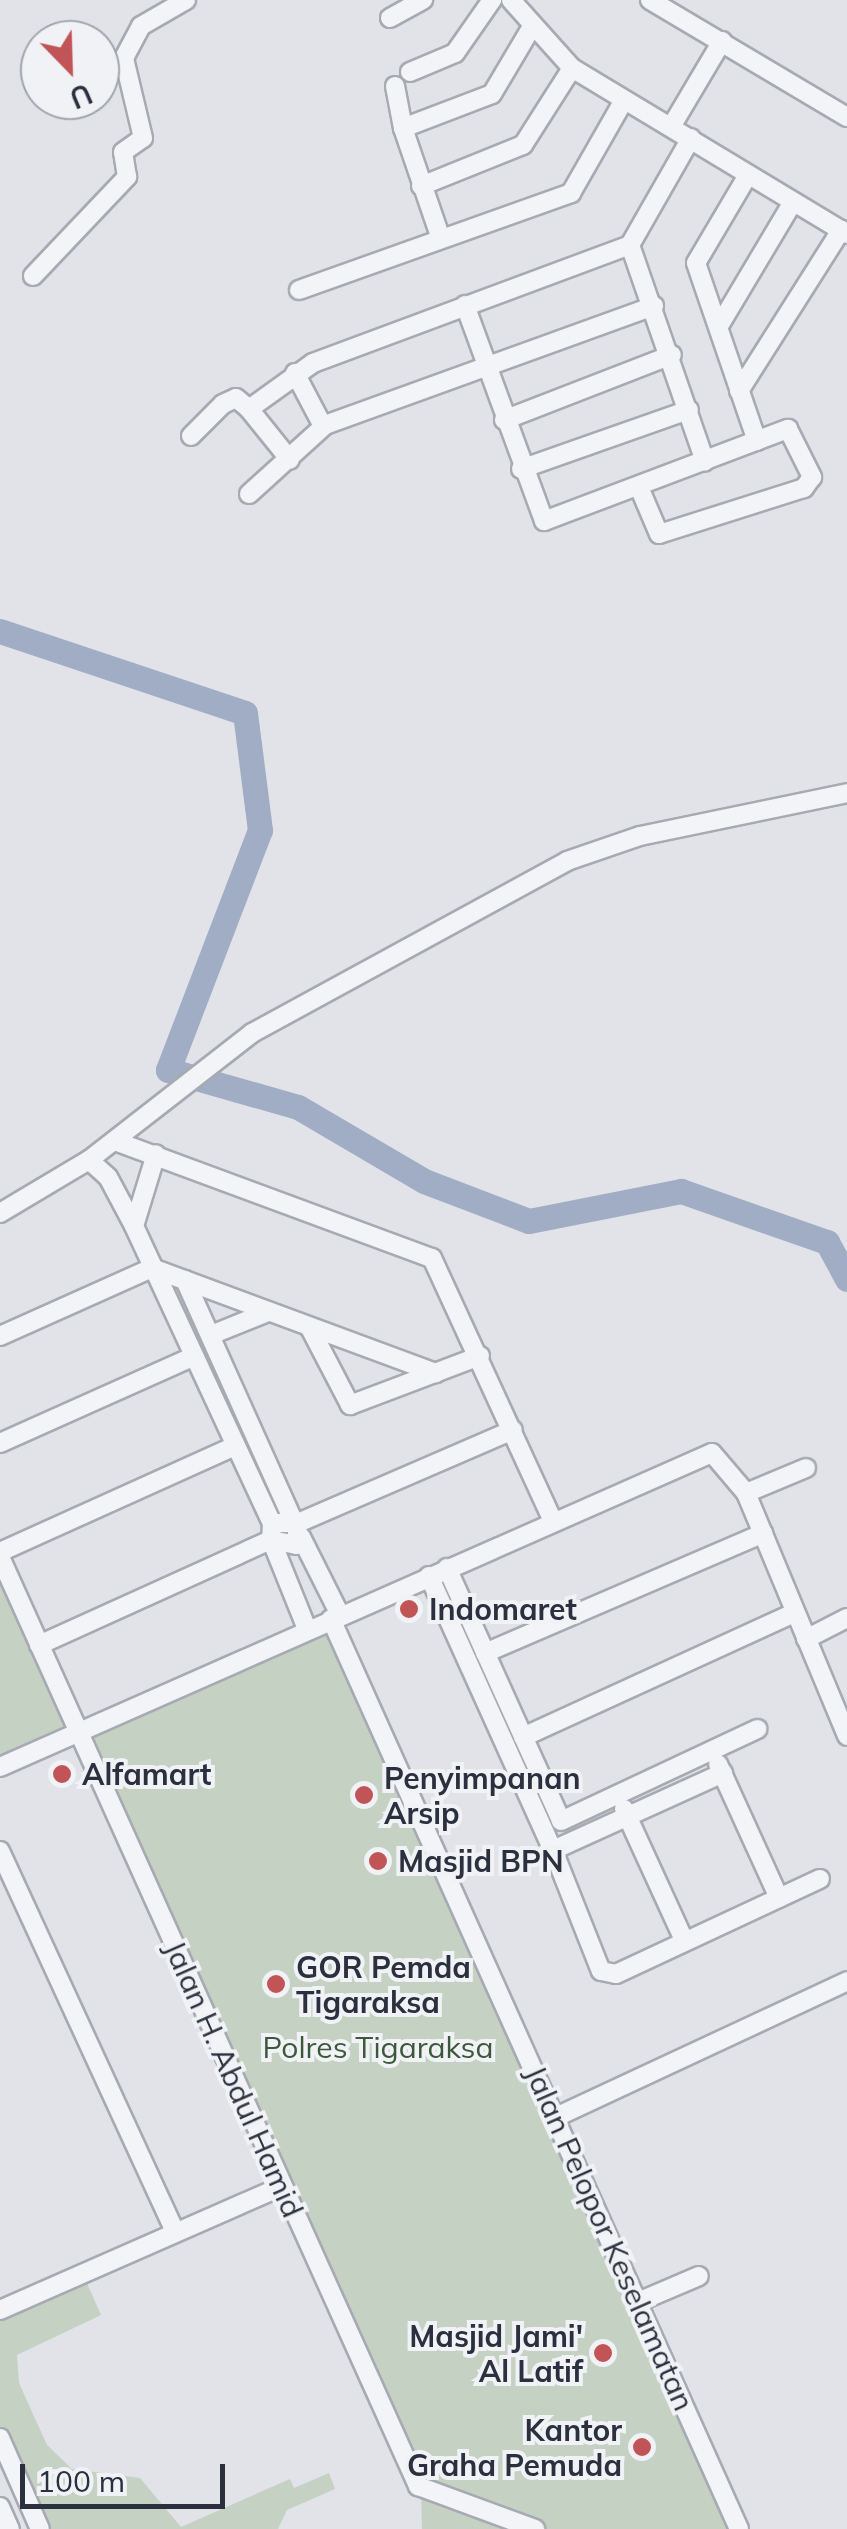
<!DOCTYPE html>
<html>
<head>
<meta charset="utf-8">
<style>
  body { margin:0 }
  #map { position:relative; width:847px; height:2529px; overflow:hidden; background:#e1e3e8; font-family:Mulish,sans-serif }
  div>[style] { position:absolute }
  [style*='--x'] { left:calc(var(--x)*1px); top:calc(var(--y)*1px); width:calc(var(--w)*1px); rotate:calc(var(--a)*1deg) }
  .green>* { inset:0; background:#c5d1c3 }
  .river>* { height:25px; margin:-12.5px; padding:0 12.5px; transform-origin:12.5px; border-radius:12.5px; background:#a0adc4 }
  .roads { filter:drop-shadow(2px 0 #a7aab2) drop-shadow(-2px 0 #a7aab2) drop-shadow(0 2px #a7aab2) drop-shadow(0 -2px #a7aab2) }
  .minor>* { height:18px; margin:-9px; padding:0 9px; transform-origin:9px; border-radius:9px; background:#f3f4f7 }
  .dots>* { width:28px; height:28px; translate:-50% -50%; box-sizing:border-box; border:5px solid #f0f2f6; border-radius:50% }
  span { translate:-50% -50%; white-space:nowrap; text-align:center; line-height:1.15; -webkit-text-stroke:8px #f0f2f6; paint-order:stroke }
  .poi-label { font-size:30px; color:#2b303e; font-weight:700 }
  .left { translate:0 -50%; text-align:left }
  .right { translate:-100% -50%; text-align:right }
  .park-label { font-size:30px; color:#3c583a }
  .street-label { font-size:30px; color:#2b303e }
  .north { position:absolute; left:20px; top:20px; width:100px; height:100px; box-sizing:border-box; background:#f0f2f6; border:2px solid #a1a4ac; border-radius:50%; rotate:157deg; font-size:28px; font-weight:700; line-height:40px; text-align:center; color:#2b303e }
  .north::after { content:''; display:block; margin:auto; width:35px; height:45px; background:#c05456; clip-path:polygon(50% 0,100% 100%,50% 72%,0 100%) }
  .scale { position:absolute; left:20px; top:2464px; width:205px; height:45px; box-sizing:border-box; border:5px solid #2b303e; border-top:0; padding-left:12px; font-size:30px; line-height:35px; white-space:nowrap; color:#2b303e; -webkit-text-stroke:8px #f0f2f6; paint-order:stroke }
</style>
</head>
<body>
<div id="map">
  <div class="green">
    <div style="clip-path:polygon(0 1558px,76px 1729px,0 1763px)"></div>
    <div style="clip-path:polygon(330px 1632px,741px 2529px,545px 2529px,427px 2483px,88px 1736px)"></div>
    <div style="clip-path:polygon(83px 2274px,101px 2315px,17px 2355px,19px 2383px,47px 2445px,72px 2469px,140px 2478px,181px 2527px,290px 2479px,294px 2488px,329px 2473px,335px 2489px,287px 2510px,278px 2529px,40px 2529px,0 2438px,0 2310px)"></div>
    <div style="clip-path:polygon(421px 2489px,531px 2529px,422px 2529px)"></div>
  </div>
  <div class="river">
    <div style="--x:0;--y:631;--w:258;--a:18.5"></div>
    <div style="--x:245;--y:713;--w:118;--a:82.7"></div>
    <div style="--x:260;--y:830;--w:257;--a:111"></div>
    <div style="--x:168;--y:1070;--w:135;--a:15.9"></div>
    <div style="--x:298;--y:1107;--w:146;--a:30.4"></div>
    <div style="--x:424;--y:1181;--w:112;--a:20.9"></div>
    <div style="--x:529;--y:1221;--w:155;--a:-11.2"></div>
    <div style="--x:681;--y:1191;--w:155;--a:19.3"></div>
    <div style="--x:827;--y:1242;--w:42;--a:61.6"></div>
  </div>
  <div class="roads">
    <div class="minor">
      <div style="--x:511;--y:0;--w:91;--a:48.1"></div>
      <div style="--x:572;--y:68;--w:321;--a:31.1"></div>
      <div style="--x:650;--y:0;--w:229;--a:30.7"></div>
      <div style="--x:390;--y:18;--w:38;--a:-29"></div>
      <div style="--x:410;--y:72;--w:49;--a:-22.9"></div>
      <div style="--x:455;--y:53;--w:65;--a:-55.1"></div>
      <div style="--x:395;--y:86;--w:43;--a:79.2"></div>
      <div style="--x:671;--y:127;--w:100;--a:-59.3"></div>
      <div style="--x:748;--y:175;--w:102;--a:120.6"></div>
      <div style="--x:696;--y:263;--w:188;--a:71.1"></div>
      <div style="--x:421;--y:186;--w:110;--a:-21.9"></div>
      <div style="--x:523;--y:145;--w:91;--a:-57.5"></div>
      <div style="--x:441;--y:239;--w:117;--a:-108.9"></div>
      <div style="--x:403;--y:128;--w:95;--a:-20.9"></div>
      <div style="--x:492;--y:94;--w:80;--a:-59.3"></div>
      <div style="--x:630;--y:245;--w:229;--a:70.9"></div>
      <div style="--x:33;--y:276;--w:137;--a:-46.5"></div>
      <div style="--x:127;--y:177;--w:25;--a:-99"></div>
      <div style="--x:123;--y:152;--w:24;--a:-35"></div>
      <div style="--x:143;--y:138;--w:82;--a:-103.4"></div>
      <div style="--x:124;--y:58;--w:36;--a:-62"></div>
      <div style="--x:141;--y:26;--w:52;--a:-30"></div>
      <div style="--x:299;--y:290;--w:289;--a:-19.6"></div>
      <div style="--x:571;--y:193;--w:107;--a:-60.3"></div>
      <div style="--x:465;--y:305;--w:230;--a:69.9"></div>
      <div style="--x:544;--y:521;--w:261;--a:-20.7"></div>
      <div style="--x:788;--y:429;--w:54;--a:63.4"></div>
      <div style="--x:812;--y:477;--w:14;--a:126"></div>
      <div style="--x:804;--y:488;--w:152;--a:162.4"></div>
      <div style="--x:659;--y:534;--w:51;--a:-113.1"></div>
      <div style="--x:719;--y:326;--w:144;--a:-59.2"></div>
      <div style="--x:295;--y:373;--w:60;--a:62.2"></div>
      <div style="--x:739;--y:391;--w:191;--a:-57.6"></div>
      <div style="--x:249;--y:409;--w:65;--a:51.2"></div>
      <div style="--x:504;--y:420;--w:180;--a:-21.2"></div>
      <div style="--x:191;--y:436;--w:45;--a:-45"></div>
      <div style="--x:223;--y:404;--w:14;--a:-25"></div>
      <div style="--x:236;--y:398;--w:17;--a:40"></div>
      <div style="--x:249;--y:409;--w:79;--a:-35.7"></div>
      <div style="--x:313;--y:363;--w:338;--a:-20.4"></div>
      <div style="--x:630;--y:245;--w:123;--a:-60.3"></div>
      <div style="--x:521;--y:469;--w:178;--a:-19.4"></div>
      <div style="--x:249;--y:494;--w:103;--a:-42.2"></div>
      <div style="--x:325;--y:425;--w:350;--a:-19.9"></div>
      <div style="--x:115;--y:1141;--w:338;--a:20.3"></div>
      <div style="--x:432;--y:1258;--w:287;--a:65.3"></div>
      <div style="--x:89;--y:1160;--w:25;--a:42"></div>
      <div style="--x:108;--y:1177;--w:55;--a:62"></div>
      <div style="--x:134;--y:1226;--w:327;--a:65.1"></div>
      <div style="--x:272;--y:1523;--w:17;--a:93"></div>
      <div style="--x:271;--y:1540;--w:25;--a:11"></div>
      <div style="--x:296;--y:1545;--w:22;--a:-85"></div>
      <div style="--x:298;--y:1523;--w:26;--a:180"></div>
      <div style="--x:0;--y:1213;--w:104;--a:-30.8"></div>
      <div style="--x:89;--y:1160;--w:207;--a:-37.9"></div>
      <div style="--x:252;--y:1033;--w:359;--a:-28.6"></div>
      <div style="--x:567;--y:861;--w:77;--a:-18.9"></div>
      <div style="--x:640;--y:836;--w:211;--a:-11.7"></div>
      <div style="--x:134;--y:1226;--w:75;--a:-73"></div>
      <div style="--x:185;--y:1280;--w:261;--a:65.8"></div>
      <div style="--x:310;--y:1328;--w:87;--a:62.5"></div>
      <div style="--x:350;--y:1405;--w:139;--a:-20.7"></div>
      <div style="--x:211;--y:1335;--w:61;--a:-22"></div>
      <div style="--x:0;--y:1336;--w:167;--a:-24.1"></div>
      <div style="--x:152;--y:1268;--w:303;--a:20.3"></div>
      <div style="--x:0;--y:1443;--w:210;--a:-24.1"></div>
      <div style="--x:746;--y:1493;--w:65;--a:-22.6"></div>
      <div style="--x:298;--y:1523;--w:234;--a:-23.4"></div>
      <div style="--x:301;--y:1537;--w:87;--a:63.4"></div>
      <div style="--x:272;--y:1542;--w:94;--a:68.1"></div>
      <div style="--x:0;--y:1552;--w:256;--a:-24.3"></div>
      <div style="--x:0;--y:1557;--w:1019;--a:65.77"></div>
      <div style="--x:418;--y:2486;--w:125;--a:20.2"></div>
      <div style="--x:447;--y:1568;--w:277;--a:65.7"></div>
      <div style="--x:561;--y:1821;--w:217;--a:-25.1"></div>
      <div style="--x:429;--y:1576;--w:301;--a:65.7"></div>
      <div style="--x:331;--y:1619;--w:997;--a:65.85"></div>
      <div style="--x:806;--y:1639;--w:46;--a:-27.1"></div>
      <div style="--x:39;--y:1645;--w:255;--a:-24.4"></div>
      <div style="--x:485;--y:1653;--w:303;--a:-23.3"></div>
      <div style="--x:523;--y:1737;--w:298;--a:-24.6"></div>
      <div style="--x:718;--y:1764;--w:147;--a:65.5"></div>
      <div style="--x:0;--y:1767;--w:778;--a:-23.8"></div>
      <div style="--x:712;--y:1453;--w:52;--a:49.6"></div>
      <div style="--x:746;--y:1493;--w:263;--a:67.4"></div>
      <div style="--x:723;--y:1773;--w:187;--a:155.6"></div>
      <div style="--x:553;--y:1850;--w:130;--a:68.4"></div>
      <div style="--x:601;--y:1971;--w:15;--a:11"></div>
      <div style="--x:616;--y:1974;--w:225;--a:-25"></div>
      <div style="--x:624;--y:1809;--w:144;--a:65.4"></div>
      <div style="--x:0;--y:1851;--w:419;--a:65.3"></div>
      <div style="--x:556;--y:2117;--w:321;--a:-25"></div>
      <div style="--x:638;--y:2302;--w:66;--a:-23.1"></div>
      <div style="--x:0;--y:2310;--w:308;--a:-23.7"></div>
      <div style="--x:0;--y:2438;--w:99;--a:66.3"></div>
      <div style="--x:0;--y:2507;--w:24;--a:66"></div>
    </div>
  </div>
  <div class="dots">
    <div style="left:409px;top:1609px;background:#c05456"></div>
    <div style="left:62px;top:1774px;background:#c05456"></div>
    <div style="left:364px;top:1795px;background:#c05456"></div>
    <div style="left:378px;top:1861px;background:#c05456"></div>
    <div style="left:276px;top:1984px;background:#c05456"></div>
    <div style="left:603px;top:2353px;background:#c05456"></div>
    <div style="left:642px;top:2447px;background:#c05456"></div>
  </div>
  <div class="poi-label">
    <span class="left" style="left:429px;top:1609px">Indomaret</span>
    <span class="left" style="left:82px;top:1774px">Alfamart</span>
    <span class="left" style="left:384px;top:1795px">Penyimpanan<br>Arsip</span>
    <span class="left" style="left:398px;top:1861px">Masjid BPN</span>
    <span class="left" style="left:296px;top:1984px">GOR Pemda<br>Tigaraksa</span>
    <span class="right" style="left:583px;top:2353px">Masjid Jami'<br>Al Latif</span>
    <span class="right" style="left:622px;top:2447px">Kantor<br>Graha Pemuda</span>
  </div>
  <div class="park-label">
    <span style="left:378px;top:2047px">Polres Tigaraksa</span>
  </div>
  <div class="street-label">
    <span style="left:234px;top:2079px;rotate:66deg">Jalan H. Abdul Hamid</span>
    <span style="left:610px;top:2238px;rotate:66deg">Jalan Pelopor Keselamatan</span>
  </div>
  <div class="north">U</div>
  <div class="scale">100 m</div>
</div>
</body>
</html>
